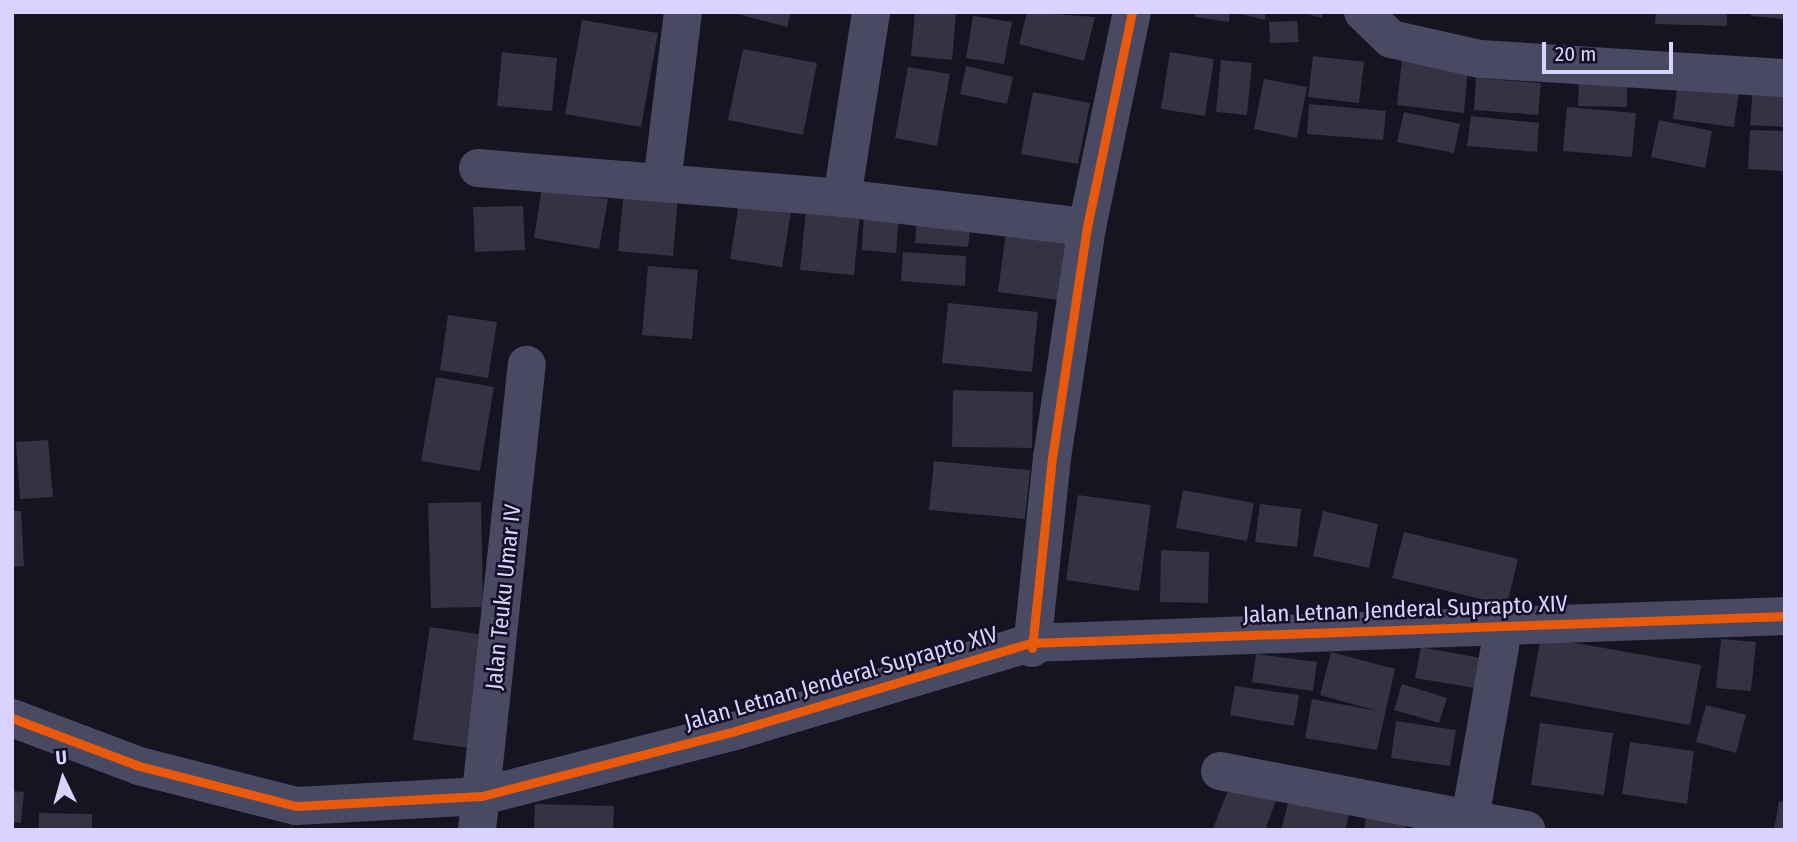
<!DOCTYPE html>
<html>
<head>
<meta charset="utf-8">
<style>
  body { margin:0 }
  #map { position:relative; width:1797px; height:842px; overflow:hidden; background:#161421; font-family:"Fira Sans Condensed",sans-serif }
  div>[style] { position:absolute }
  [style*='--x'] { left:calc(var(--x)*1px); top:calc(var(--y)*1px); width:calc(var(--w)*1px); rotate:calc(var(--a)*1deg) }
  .building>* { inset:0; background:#343243 }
  .minor>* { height:38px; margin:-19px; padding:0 19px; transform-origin:19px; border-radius:19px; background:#4a4962 }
  .cycleway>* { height:9px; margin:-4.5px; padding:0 4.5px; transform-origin:4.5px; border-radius:4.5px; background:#e8590c }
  span { translate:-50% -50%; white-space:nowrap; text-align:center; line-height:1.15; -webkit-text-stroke:5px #130f26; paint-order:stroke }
  .street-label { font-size:23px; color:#d9d4ff }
  .frame { position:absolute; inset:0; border:14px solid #d9d4ff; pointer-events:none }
  .north { position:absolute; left:28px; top:744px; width:70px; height:70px; -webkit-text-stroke:5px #130f26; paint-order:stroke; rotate:355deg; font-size:19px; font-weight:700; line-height:28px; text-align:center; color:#d9d4ff }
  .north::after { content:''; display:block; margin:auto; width:24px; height:32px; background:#d9d4ff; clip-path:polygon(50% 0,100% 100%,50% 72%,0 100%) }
  .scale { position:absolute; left:1542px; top:42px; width:131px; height:32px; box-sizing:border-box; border:4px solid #d9d4ff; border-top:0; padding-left:9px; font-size:21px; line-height:24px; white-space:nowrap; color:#d9d4ff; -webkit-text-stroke:5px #130f26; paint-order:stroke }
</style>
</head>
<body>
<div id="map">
  <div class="building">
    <div style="clip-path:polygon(730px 12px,791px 12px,787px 27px)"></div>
    <div style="clip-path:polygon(915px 12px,956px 12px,952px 60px,911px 56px)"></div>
    <div style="clip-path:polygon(1027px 12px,1095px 17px,1084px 61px,1019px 44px)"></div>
    <div style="clip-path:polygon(1195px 12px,1230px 12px,1229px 22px,1195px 17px)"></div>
    <div style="clip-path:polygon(1233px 12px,1266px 12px,1265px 20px)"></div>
    <div style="clip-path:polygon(1300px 12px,1323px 12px,1322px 18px)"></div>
    <div style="clip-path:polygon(1656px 12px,1727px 12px,1727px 26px,1655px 24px)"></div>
    <div style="clip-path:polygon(1751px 12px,1785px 12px,1785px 19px,1751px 16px)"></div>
    <div style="clip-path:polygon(973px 16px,1012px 22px,1004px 64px,966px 58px)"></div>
    <div style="clip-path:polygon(582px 20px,658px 33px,641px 127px,565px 114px)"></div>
    <div style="clip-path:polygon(1297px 21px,1299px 42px,1270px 43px,1269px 22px)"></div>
    <div style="clip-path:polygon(743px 49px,817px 63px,803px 135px,728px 120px)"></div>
    <div style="clip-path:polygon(502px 52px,557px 58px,552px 111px,497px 106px)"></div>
    <div style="clip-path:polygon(1170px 52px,1214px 59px,1205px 116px,1161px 109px)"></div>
    <div style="clip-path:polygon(1313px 56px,1364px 62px,1359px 103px,1308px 97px)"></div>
    <div style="clip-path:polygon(1402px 59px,1468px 67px,1464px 113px,1397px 105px)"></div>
    <div style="clip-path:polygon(1221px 60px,1252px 63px,1247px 115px,1216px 112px)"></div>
    <div style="clip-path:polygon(966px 66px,1013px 77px,1007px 104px,960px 94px)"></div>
    <div style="clip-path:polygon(908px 67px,950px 74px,937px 146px,895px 138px)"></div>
    <div style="clip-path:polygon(1476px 78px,1541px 83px,1538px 115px,1474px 110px)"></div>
    <div style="clip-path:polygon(1264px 79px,1307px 87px,1297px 138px,1254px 129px)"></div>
    <div style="clip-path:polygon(1579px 82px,1627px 83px,1627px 107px,1578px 106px)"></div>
    <div style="clip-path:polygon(1678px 82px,1739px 91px,1734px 127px,1673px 119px)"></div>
    <div style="clip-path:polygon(1753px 88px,1785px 91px,1785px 127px,1750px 125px)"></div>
    <div style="clip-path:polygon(1033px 92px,1090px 103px,1078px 164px,1021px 154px)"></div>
    <div style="clip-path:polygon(1309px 104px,1386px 111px,1383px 140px,1307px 134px)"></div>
    <div style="clip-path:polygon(1567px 107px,1636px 113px,1632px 157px,1563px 151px)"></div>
    <div style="clip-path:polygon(1404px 112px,1460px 124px,1454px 153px,1397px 142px)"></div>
    <div style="clip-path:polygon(1471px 116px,1539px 123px,1537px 152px,1467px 146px)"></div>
    <div style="clip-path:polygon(1659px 120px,1712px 131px,1705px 168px,1651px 157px)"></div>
    <div style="clip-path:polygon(1750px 130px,1785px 131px,1785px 171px,1748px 169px)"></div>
    <div style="clip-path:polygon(542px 188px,608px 199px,599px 249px,534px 238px)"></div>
    <div style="clip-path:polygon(624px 189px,678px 194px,673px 256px,618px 251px)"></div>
    <div style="clip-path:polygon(740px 196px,792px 205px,782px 267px,730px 259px)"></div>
    <div style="clip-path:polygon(523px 206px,525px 250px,475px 252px,473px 207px)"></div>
    <div style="clip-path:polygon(806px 209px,860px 214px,854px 275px,800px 270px)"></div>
    <div style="clip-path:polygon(864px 211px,899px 213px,896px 253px,862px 250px)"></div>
    <div style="clip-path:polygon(917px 218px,971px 222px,968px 247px,915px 243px)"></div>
    <div style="clip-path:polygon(1006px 232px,1067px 240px,1059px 300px,998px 292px)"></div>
    <div style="clip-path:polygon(903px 252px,966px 256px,965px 286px,901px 281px)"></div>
    <div style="clip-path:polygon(648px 266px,698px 270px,692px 339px,642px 335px)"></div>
    <div style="clip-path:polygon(948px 303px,1038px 312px,1032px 372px,942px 363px)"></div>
    <div style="clip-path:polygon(448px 315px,497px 322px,488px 378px,440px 370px)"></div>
    <div style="clip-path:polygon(436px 377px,494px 387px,480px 471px,421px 461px)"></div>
    <div style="clip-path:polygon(953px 390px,1033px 392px,1032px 448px,952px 447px)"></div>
    <div style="clip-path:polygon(48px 440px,53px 497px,20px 499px,16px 442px)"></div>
    <div style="clip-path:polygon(934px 461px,1030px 470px,1025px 519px,929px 510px)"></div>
    <div style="clip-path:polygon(1183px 490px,1254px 503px,1247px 541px,1176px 528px)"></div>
    <div style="clip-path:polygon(1078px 495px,1151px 505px,1139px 591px,1066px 580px)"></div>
    <div style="clip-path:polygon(481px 502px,483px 607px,431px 608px,428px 503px)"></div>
    <div style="clip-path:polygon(1260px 504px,1301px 509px,1297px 547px,1255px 542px)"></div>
    <div style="clip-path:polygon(12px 511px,21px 511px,24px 566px,12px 567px)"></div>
    <div style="clip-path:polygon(1323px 511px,1378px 524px,1369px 568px,1313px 556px)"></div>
    <div style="clip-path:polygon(1404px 532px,1518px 559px,1507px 605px,1392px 578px)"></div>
    <div style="clip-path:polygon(1161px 550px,1209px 552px,1208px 603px,1160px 602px)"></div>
    <div style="clip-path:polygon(430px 627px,492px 636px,476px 749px,413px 740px)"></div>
    <div style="clip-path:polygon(1541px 637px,1701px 665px,1690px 725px,1530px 696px)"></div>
    <div style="clip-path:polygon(1721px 639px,1756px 642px,1751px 691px,1716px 688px)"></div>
    <div style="clip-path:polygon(1421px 647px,1480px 658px,1475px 688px,1415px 678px)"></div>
    <div style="clip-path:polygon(1331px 652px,1395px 669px,1377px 750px,1305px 738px,1312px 699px,1378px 711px,1320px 695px)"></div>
    <div style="clip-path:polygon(1256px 654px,1317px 662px,1313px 691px,1252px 682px)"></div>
    <div style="clip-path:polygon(1402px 684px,1447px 698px,1439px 723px,1394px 710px)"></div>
    <div style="clip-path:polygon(1235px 686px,1299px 695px,1294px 726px,1230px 715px)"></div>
    <div style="clip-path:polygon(1706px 705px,1746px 715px,1736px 753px,1696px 742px)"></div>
    <div style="clip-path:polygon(1396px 721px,1456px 730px,1450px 766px,1391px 758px)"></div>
    <div style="clip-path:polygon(1540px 723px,1613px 733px,1604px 795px,1531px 785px)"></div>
    <div style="clip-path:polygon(1630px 742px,1694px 751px,1687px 804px,1622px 794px)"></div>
    <div style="clip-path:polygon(1231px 783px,1276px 801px,1265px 830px,1213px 828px)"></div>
    <div style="clip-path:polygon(12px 791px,24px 792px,21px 823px,12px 822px)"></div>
    <div style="clip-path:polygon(1290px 796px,1350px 811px,1345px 830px,1281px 830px)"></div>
    <div style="clip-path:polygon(1779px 801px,1785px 802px,1785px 830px,1774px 830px)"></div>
    <div style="clip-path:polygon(535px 804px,614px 806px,613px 830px,534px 830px)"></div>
    <div style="clip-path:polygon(1367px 811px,1407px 819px,1405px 830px,1364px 830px)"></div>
    <div style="clip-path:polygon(39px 813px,92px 814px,92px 830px,39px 830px)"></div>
  </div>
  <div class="minor">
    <div style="--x:1363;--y:12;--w:39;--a:44"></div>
    <div style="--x:1391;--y:39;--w:91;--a:12.7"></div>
    <div style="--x:1480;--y:59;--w:306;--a:3.6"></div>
    <div style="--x:478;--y:168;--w:365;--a:4.7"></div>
    <div style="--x:842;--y:198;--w:247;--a:6.8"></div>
    <div style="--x:662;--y:183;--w:172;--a:-83"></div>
    <div style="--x:842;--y:198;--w:188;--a:-81.1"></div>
    <div style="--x:1032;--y:648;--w:191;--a:-84"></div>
    <div style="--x:1052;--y:458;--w:234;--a:-81.4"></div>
    <div style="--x:1087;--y:227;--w:220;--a:-78.2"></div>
    <div style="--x:12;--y:718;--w:136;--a:20.7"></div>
    <div style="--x:139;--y:766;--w:162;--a:14.3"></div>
    <div style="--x:296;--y:806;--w:186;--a:-3.1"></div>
    <div style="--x:482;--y:796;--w:261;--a:-14.4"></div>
    <div style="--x:735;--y:731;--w:308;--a:-16.6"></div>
    <div style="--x:1030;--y:643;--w:755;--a:-2.05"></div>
    <div style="--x:1220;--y:771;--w:312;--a:10.9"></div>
    <div style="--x:477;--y:830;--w:468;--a:-83.9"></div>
    <div style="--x:1468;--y:830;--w:210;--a:-80.1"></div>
  </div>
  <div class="cycleway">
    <div style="--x:1032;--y:648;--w:191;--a:-84"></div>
    <div style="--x:1052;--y:458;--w:234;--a:-81.4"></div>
    <div style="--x:1087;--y:227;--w:220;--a:-78.2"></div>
    <div style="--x:12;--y:718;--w:136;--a:20.7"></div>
    <div style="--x:139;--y:766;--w:162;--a:14.3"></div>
    <div style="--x:296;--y:806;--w:186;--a:-3.1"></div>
    <div style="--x:482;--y:796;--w:261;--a:-14.4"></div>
    <div style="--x:735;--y:731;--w:308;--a:-16.6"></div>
    <div style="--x:1030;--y:643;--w:755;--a:-2.05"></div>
  </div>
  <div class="street-label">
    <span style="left:503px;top:597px;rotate:-84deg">Jalan Teuku Umar IV</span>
    <span style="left:1405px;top:609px;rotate:-2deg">Jalan Letnan Jenderal Suprapto XIV</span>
    <span style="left:841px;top:678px;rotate:-16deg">Jalan Letnan Jenderal Suprapto XIV</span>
  </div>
  <div class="frame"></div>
  <div class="north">U</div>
  <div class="scale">20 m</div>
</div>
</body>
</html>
